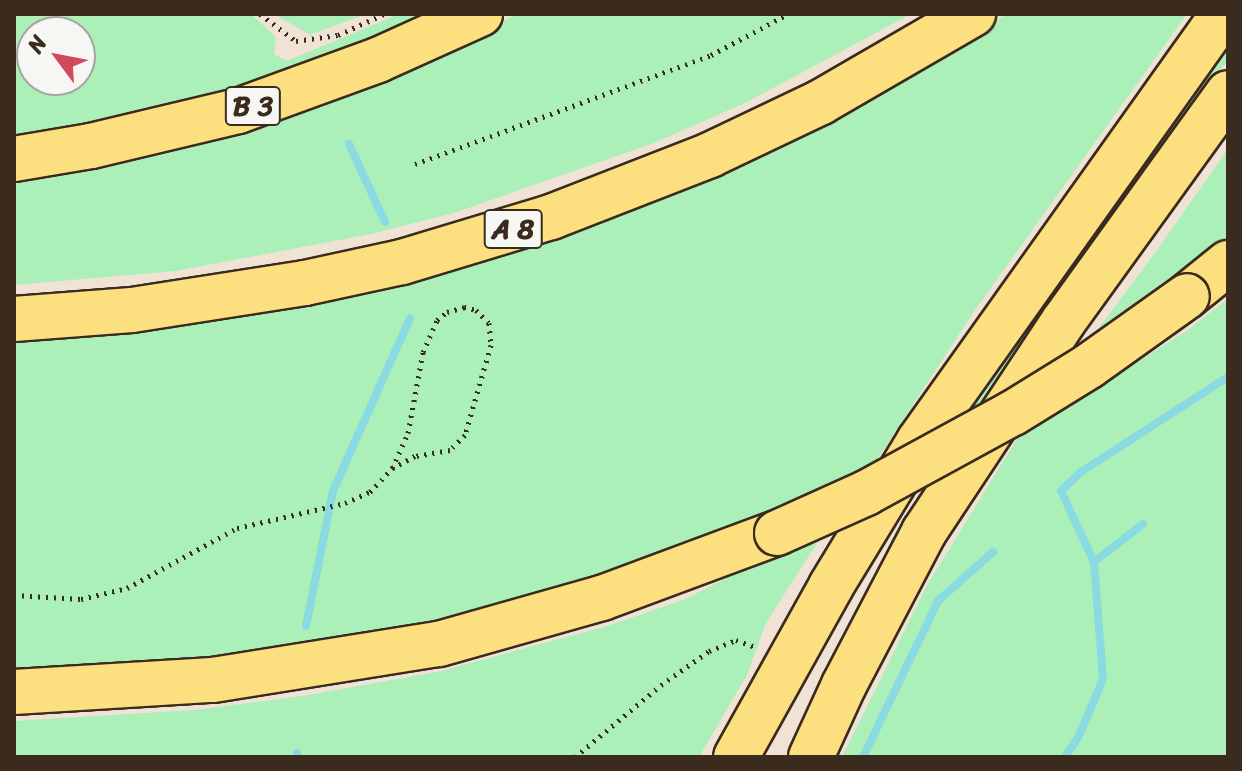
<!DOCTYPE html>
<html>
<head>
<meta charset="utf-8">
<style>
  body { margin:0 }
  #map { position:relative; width:1242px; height:771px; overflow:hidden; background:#f0e3d6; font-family:Sriracha,sans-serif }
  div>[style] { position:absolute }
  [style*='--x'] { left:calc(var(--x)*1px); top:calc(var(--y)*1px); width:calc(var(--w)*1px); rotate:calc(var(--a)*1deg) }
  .green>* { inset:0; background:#abefb9 }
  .stream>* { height:8px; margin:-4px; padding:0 4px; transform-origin:4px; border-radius:4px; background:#89dbe1 }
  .path>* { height:5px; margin-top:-2.5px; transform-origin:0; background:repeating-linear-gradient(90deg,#3b2a1e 0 2px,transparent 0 8px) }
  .roads { filter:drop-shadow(2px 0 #3b2a1e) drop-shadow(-2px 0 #3b2a1e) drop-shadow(0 2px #3b2a1e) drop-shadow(0 -2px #3b2a1e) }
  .primary>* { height:44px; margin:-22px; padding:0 22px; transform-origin:22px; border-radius:22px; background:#fce080 }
  .highway>* { height:44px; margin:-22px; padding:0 22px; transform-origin:22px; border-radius:22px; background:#fce080 }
  .bridges { filter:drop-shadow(2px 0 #3b2a1e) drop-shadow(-2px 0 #3b2a1e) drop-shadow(0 2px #3b2a1e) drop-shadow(0 -2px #3b2a1e) }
  .highway-bridge>* { height:44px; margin:-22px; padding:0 22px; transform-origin:22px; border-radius:22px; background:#fce080 }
  span { translate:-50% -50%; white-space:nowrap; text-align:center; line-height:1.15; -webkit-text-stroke:8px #f6f6f2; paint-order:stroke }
  .shield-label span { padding:2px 6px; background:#f6f6f2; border:2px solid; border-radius:6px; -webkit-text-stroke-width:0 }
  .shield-label { font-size:28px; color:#3b2a1e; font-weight:700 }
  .frame { position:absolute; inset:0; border:16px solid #3b2a1e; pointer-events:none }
  .north { position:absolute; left:16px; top:16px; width:80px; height:80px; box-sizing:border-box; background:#f6f6f2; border:2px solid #aba49d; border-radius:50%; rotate:302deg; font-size:22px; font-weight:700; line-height:32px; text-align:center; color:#3b2a1e }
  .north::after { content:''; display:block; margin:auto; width:28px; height:36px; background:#d1495b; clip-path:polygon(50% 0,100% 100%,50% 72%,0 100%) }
</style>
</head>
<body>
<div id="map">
  <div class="green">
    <div style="clip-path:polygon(evenodd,14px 14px,251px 14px,276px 37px,274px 54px,287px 61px,399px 14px,444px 14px,288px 79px,14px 144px,14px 14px,32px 32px,80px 32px,80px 80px,32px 80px,32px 32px)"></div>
    <div style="clip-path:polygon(274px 14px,366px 14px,310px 35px)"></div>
    <div style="clip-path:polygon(517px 14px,911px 14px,745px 103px,654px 143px,454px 213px,371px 234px,176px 271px,14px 285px,14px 175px,462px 42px)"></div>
    <div style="clip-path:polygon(1007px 14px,1187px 14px,975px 310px,876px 461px,804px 495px,804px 499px,709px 539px,583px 581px,381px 634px,267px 653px,159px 665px,14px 672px,14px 339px,391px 285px,477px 263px,564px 234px,977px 33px)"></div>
    <div style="clip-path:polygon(1228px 43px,1228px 59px,988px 400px,970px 409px)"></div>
    <div style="clip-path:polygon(1228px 149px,1228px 236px,1099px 328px,1157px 250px)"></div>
    <div style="clip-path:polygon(1228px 299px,1228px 757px,842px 757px,926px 587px,1018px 437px,1185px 332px)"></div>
    <div style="clip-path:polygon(819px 540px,766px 623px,747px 675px,699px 757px,14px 757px,14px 721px,194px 710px,302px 696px,437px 672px,607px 626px,683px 600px,749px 567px)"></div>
  </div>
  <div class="stream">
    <div style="--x:349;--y:144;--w:86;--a:65.2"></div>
    <div style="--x:1094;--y:562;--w:78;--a:-114.9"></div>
    <div style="--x:1061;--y:491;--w:28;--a:-44"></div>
    <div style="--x:1081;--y:472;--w:175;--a:-32.9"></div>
    <div style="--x:306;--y:626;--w:138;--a:-78.7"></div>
    <div style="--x:333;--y:491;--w:189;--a:-66"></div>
    <div style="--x:297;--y:757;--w:4;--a:-90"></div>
    <div style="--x:863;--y:757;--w:173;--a:-64.3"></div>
    <div style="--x:938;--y:601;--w:74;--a:-41.7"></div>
    <div style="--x:1065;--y:757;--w:23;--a:-56"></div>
    <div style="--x:1078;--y:738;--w:64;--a:-67"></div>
    <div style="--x:1103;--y:679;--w:117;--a:-94.4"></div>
    <div style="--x:1094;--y:562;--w:62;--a:-37.8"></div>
  </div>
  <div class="path">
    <div style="--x:260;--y:14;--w:45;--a:36.9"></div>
    <div style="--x:296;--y:41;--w:42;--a:-8.1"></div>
    <div style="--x:338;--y:35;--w:51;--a:-24.5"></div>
    <div style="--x:415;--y:164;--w:315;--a:-20.2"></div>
    <div style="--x:711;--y:55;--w:87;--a:-28"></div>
    <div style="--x:14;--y:595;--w:67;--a:3.4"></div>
    <div style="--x:81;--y:599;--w:47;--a:-13.4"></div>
    <div style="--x:127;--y:588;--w:125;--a:-28.6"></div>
    <div style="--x:237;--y:528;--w:111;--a:-13"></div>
    <div style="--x:345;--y:503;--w:27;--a:-24"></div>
    <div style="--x:370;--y:492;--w:33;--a:-47"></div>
    <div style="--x:392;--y:468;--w:38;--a:-65"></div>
    <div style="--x:408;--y:433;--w:82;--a:-79.5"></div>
    <div style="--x:423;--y:352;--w:35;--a:-66"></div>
    <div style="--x:437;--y:320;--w:13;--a:-39"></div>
    <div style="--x:447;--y:312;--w:18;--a:-16"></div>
    <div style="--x:464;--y:307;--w:12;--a:14"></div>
    <div style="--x:476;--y:310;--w:18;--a:45"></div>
    <div style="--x:489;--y:323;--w:22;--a:85"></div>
    <div style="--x:491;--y:345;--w:94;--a:106.1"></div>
    <div style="--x:465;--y:435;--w:21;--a:135"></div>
    <div style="--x:450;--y:450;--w:36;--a:170"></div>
    <div style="--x:415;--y:456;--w:26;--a:152"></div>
    <div style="--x:575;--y:757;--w:112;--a:-39.9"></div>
    <div style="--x:661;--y:685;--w:59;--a:-35.3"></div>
    <div style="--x:709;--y:651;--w:29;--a:-22"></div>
    <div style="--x:736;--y:640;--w:23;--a:20"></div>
  </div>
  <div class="roads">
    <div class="primary">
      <div style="--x:14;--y:159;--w:78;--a:-9.6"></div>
      <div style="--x:91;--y:146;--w:151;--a:-13.4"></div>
      <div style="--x:238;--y:111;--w:149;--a:-20"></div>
      <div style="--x:378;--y:60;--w:112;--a:-24.3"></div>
    </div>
    <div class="highway">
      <div style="--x:1187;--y:296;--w:53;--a:-38.8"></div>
      <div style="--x:14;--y:319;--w:118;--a:-4.4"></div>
      <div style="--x:132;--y:310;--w:175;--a:-8.9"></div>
      <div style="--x:305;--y:283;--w:99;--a:-12.2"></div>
      <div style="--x:402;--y:262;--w:156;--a:-16.8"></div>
      <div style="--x:551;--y:217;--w:171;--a:-21.3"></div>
      <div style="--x:710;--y:155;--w:123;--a:-25.5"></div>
      <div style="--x:821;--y:102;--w:176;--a:-30.1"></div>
      <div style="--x:14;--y:692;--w:199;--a:-3.5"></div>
      <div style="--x:213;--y:680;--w:229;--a:-9.1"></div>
      <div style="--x:439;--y:644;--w:169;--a:-15.8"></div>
      <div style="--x:602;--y:598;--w:187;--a:-20.4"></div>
      <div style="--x:736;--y:757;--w:196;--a:-60.9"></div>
      <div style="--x:831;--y:586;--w:170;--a:-58.7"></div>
      <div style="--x:919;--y:441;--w:524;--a:-54.55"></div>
      <div style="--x:811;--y:757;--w:79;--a:-65.4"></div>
      <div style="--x:844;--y:685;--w:173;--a:-62.4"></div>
      <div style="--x:924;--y:532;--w:252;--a:-56.5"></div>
      <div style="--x:1063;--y:322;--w:282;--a:-54.2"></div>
    </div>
  </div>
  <div class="bridges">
    <div class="highway-bridge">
      <div style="--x:777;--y:533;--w:98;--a:-24.2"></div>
      <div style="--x:866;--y:493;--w:167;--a:-28.6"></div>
      <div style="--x:1013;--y:413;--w:89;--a:-31.7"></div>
      <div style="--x:1089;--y:366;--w:120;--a:-35.5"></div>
    </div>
  </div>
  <div class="shield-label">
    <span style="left:253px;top:106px">B 3</span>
    <span style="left:513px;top:229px">A 8</span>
  </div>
  <div class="frame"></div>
  <div class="north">N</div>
</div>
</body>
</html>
